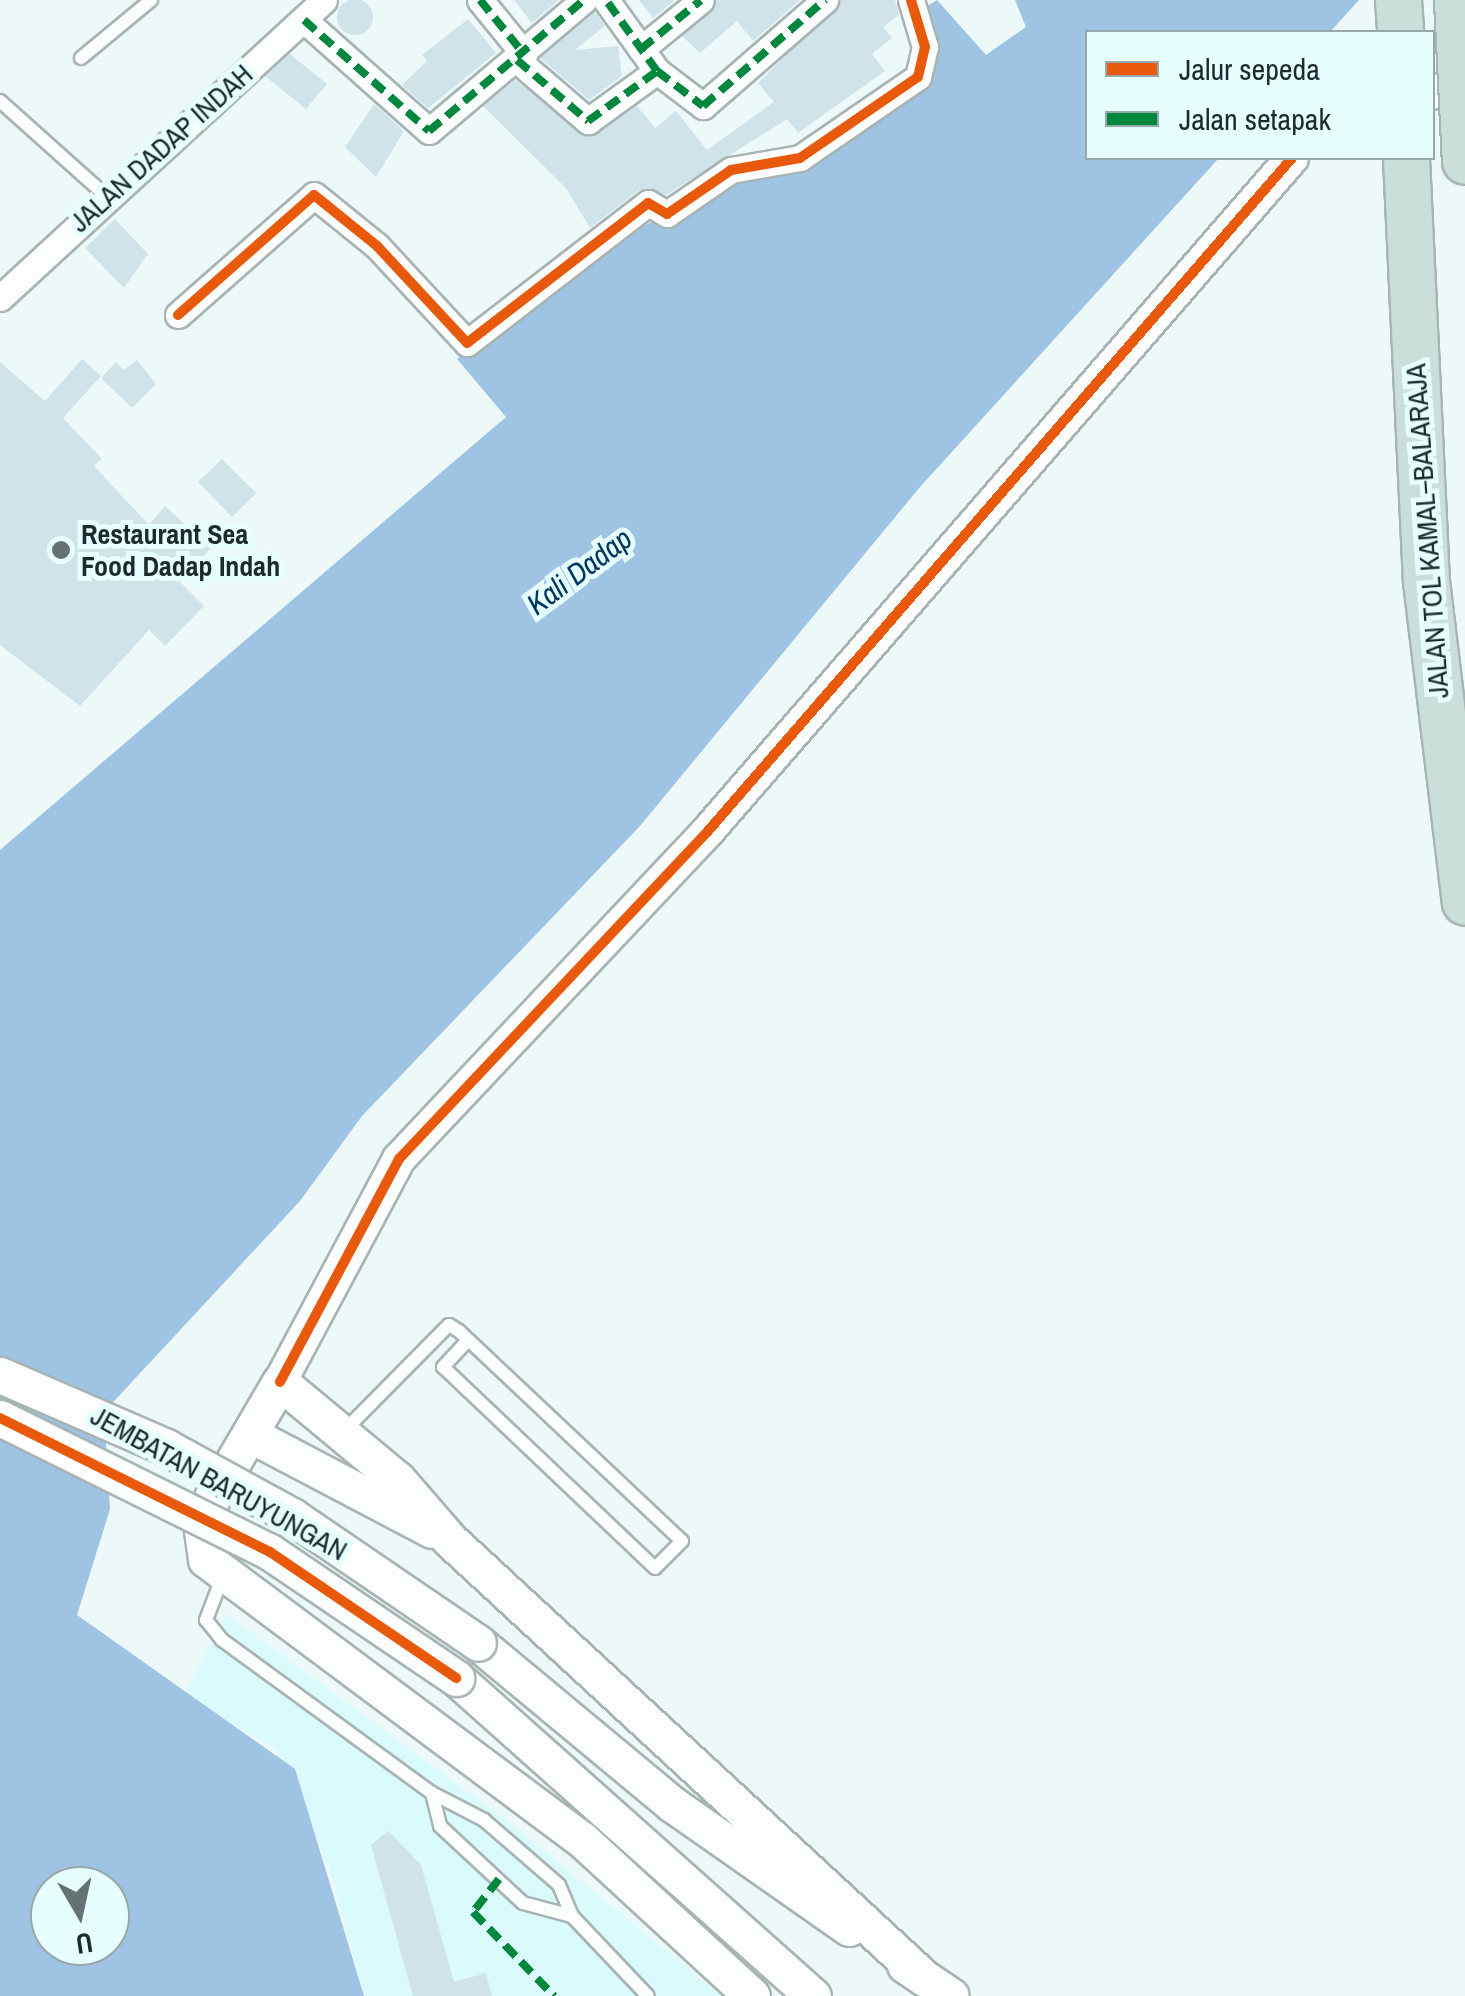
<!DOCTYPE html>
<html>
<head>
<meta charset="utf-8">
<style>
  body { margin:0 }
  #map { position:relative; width:1465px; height:1996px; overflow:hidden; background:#edf9f9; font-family:"Archivo Narrow",sans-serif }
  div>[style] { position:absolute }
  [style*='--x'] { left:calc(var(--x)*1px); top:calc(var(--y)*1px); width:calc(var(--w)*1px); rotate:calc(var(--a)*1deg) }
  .built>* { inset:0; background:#dafafb }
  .water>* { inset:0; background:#9fc3e3 }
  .building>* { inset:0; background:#cfe3e9 }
  .round { border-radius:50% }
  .roads { filter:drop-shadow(2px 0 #a8b4b4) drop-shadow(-2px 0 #a8b4b4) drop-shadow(0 2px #a8b4b4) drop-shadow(0 -2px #a8b4b4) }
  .service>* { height:12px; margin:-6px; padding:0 6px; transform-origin:6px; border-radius:6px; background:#fcfefe }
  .minor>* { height:25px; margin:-12.5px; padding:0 12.5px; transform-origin:12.5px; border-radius:12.5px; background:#fcfefe }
  .tertiary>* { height:32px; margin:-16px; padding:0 16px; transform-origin:16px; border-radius:16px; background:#fcfefe }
  .secondary>* { height:35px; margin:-17.5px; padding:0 17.5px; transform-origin:17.5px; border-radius:17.5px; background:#fcfefe }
  .motorway>* { height:45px; margin:-22.5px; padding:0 22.5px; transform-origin:22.5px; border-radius:22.5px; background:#cadfda }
  .bridges { filter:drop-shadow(2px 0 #a8b4b4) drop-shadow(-2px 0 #a8b4b4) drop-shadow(0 2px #a8b4b4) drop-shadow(0 -2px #a8b4b4) }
  .secondary-bridge>* { height:35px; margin:-17.5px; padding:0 17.5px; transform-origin:17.5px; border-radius:17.5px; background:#fcfefe }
  .motorway-bridge>* { height:45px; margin:-22.5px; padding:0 22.5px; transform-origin:22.5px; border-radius:22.5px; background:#cadfda }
  .quiet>* { height:8px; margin-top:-4px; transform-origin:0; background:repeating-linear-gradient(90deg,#00873e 0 15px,transparent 0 23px) }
  .cycleway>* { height:10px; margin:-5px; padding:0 5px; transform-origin:5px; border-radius:5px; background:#e8590c }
  .dots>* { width:28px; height:28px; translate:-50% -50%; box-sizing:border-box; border:5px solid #e7feff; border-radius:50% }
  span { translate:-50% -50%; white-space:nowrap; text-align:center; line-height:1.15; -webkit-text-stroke:10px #e7feff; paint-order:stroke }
  .street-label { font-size:28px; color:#1c2a2b }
  .poi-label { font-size:28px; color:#1c2a2b; font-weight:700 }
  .left { translate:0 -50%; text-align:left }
  .water-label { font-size:30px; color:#003761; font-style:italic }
  .legend { position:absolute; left:1085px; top:30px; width:350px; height:130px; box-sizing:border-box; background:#e7feff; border:2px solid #96a9aa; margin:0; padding:12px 18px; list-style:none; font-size:30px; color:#1c2a2b }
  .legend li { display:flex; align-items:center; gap:20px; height:50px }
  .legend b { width:50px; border:2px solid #96a9aa }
  .north { position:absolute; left:30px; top:1866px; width:100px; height:100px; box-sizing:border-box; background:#e7feff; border:2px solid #96a9aa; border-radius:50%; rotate:171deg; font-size:28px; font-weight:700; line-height:40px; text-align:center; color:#1c2a2b }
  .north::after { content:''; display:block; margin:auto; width:35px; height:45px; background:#657273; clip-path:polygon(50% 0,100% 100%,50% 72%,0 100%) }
</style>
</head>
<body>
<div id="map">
  <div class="built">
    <div style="clip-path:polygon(226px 1614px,512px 1824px,721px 1996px,364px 1996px,329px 1866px,275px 1748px,183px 1697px)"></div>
  </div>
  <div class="water">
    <div style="clip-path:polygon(evenodd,937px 0,986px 55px,1026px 27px,1015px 0,1359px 0,1330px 32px,1088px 32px,1088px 158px,1219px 158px,920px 487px,640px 826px,362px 1116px,300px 1201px,104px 1412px,110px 1509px,77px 1615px,295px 1769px,364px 1996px,0 1996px,0 850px,506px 417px,457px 359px,590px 254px,746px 173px,810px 168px,928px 80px,924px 8px,937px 0,50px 1886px,110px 1886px,110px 1946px,50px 1946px,50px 1886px)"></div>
  </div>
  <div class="building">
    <div class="round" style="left:337px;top:-1px;width:36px;height:36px"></div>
    <div style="clip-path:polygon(514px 0,559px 0,532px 23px)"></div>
    <div style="clip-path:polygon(639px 0,675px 0,653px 18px)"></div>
    <div style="clip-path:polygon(717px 0,800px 0,753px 41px,737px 21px,700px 53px,682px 36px)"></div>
    <div style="clip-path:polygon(841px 0,895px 0,899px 15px,883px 27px,892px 38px,872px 54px,885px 71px,798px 133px,787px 119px,666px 195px,639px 190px,590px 228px,566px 188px,483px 106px,515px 80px,590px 137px,637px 106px,655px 128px,676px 111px,707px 150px,774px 102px,758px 83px)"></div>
    <div style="clip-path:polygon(595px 12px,605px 26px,575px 50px,618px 46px,622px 76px,589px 100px,540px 58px)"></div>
    <div style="clip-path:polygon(468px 19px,496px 53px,428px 108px,402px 85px,427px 61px,422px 55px)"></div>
    <div style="clip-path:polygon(290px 54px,327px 84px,306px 109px,265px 76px)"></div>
    <div style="clip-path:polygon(374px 104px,404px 131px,376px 177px,345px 147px)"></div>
    <div style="clip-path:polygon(115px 219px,148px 254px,124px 288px,85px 248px)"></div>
    <div style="clip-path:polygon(82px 359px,101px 376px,63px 418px,102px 459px,94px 466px,149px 525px,165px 506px,211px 548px,180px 582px,204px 606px,165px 646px,149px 630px,80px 706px,0 645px,0 362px,45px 401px)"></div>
    <div style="clip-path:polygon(137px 360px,156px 384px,132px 408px,101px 378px,116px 362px,124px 370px)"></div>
    <div style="clip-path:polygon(222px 459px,256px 493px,232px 517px,198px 482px)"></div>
    <div style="clip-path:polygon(388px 1831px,421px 1865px,454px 1982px,486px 1973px,492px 1996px,413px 1996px,371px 1845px)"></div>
  </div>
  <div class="roads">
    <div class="service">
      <div style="--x:81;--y:58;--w:91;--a:-39.6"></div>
      <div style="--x:0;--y:101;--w:141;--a:41.8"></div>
      <div style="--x:344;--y:1431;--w:149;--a:-45.3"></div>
      <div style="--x:449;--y:1325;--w:12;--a:31"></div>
      <div style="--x:459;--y:1331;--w:306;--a:43.3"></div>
      <div style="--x:682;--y:1541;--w:38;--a:135"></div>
      <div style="--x:655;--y:1568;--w:292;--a:-136.5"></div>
      <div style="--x:443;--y:1367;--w:37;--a:-47"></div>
      <div style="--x:222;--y:1578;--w:45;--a:110.9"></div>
      <div style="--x:206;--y:1620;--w:26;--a:51"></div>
      <div style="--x:222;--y:1640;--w:260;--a:36.1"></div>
      <div style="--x:432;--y:1793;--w:59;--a:27.4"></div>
      <div style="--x:484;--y:1820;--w:99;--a:40.9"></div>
      <div style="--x:559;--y:1885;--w:34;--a:67"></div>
      <div style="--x:572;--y:1916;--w:110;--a:46.5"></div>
      <div style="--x:432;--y:1793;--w:34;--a:76"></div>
      <div style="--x:440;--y:1826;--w:113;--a:42.9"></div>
      <div style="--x:523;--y:1903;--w:51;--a:14.9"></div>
    </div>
    <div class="minor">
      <div style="--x:480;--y:0;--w:70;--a:50.8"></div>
      <div style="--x:304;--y:20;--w:167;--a:41.6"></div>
      <div style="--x:429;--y:131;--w:203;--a:-40.2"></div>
      <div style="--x:641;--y:49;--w:77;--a:-39.2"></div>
      <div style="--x:517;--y:60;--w:94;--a:40.7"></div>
      <div style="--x:588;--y:121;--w:85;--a:-35.9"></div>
      <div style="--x:657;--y:71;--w:87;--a:-125.7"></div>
      <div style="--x:657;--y:71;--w:58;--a:37.3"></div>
      <div style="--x:703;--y:106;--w:162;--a:-41"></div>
      <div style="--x:0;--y:298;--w:440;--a:-42.6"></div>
      <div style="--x:178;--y:315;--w:181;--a:-41.4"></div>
      <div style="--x:314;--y:195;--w:81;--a:39"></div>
      <div style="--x:377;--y:246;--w:132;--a:47.1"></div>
      <div style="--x:467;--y:343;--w:229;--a:-37.7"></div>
      <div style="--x:648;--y:203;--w:22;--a:30"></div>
      <div style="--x:667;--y:214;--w:78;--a:-34.5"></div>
      <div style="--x:731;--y:170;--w:70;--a:-9.9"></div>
      <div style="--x:800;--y:158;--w:143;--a:-34.5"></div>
      <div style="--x:918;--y:77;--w:31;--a:-77"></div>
      <div style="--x:925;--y:47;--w:49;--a:-106.6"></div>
    </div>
    <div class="tertiary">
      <div style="--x:1432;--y:93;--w:35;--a:-22"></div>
      <div style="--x:280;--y:1382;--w:253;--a:-61.9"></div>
      <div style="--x:399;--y:1159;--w:451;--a:-46.7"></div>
      <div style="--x:708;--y:831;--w:891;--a:-49.05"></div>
    </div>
    <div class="secondary">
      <div style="--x:251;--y:1435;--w:204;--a:27.7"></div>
      <div style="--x:478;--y:1643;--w:252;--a:39.7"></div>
      <div style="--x:672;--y:1804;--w:216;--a:35"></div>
      <div style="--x:456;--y:1678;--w:478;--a:41.7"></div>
      <div style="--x:905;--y:1965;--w:55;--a:34"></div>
      <div style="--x:752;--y:1996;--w:232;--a:-137.4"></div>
      <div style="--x:581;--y:1839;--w:468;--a:-143.3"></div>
      <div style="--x:206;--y:1559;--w:30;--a:-98"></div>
      <div style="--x:202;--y:1529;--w:35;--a:-72"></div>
      <div style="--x:213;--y:1496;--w:132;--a:-59.6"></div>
      <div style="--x:280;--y:1382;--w:153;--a:39.7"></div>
      <div style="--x:398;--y:1480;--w:79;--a:49.1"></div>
      <div style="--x:450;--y:1540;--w:644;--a:42.73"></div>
    </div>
    <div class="motorway">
      <div style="--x:1398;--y:0;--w:32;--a:86"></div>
      <div style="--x:1406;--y:158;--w:423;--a:87.3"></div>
      <div style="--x:1426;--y:581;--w:323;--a:83.1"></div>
    </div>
  </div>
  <div class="bridges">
    <div class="secondary-bridge">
      <div style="--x:0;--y:1375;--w:181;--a:23.4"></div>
      <div style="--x:166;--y:1447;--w:144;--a:28.7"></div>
      <div style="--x:292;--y:1516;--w:225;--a:34.3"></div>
      <div style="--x:0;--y:1418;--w:301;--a:26.4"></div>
      <div style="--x:270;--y:1552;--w:225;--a:34.1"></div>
    </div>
    <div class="motorway-bridge">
      <div style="--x:1457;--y:0;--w:161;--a:87.2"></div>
    </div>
  </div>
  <div class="quiet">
    <div style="--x:480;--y:0;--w:70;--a:50.8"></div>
    <div style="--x:304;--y:20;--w:167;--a:41.6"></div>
    <div style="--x:429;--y:131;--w:203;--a:-40.2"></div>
    <div style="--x:641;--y:49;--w:77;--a:-39.2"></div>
    <div style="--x:517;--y:60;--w:94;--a:40.7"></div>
    <div style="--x:588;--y:121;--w:85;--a:-35.9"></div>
    <div style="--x:657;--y:71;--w:87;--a:-125.7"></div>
    <div style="--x:657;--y:71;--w:58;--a:37.3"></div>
    <div style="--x:703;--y:106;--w:162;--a:-41"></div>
    <div style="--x:499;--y:1879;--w:42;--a:128.2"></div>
    <div style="--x:473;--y:1912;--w:117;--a:46"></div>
  </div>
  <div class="cycleway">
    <div style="--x:178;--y:315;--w:181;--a:-41.4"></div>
    <div style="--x:314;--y:195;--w:81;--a:39"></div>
    <div style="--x:377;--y:246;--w:132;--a:47.1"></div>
    <div style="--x:467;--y:343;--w:229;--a:-37.7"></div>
    <div style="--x:648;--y:203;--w:22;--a:30"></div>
    <div style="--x:667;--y:214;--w:78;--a:-34.5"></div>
    <div style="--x:731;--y:170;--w:70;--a:-9.9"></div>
    <div style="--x:800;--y:158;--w:143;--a:-34.5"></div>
    <div style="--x:918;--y:77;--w:31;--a:-77"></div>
    <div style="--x:925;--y:47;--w:49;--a:-106.6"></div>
    <div style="--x:280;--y:1382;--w:253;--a:-61.9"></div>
    <div style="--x:399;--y:1159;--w:451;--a:-46.7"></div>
    <div style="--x:708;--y:831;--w:891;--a:-49.05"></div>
    <div style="--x:0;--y:1418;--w:301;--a:26.4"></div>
    <div style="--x:270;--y:1552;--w:225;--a:34.1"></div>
  </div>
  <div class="dots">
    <div style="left:61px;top:550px;background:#657273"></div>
  </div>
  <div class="street-label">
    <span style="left:161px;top:148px;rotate:-42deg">JALAN DADAP INDAH</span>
    <span style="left:1427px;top:531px;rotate:-94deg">JALAN TOL KAMAL–BALARAJA</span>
    <span style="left:219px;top:1483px;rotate:29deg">JEMBATAN BARUYUNGAN</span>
  </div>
  <div class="poi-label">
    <span class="left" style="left:81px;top:550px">Restaurant Sea<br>Food Dadap Indah</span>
  </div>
  <div class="water-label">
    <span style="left:579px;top:571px;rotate:-37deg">Kali Dadap</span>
  </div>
  <ul class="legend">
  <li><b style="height:12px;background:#e8590c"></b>Jalur sepeda</li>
  <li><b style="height:12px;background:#00873e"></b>Jalan setapak</li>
  </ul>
  <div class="north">U</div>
</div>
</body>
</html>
